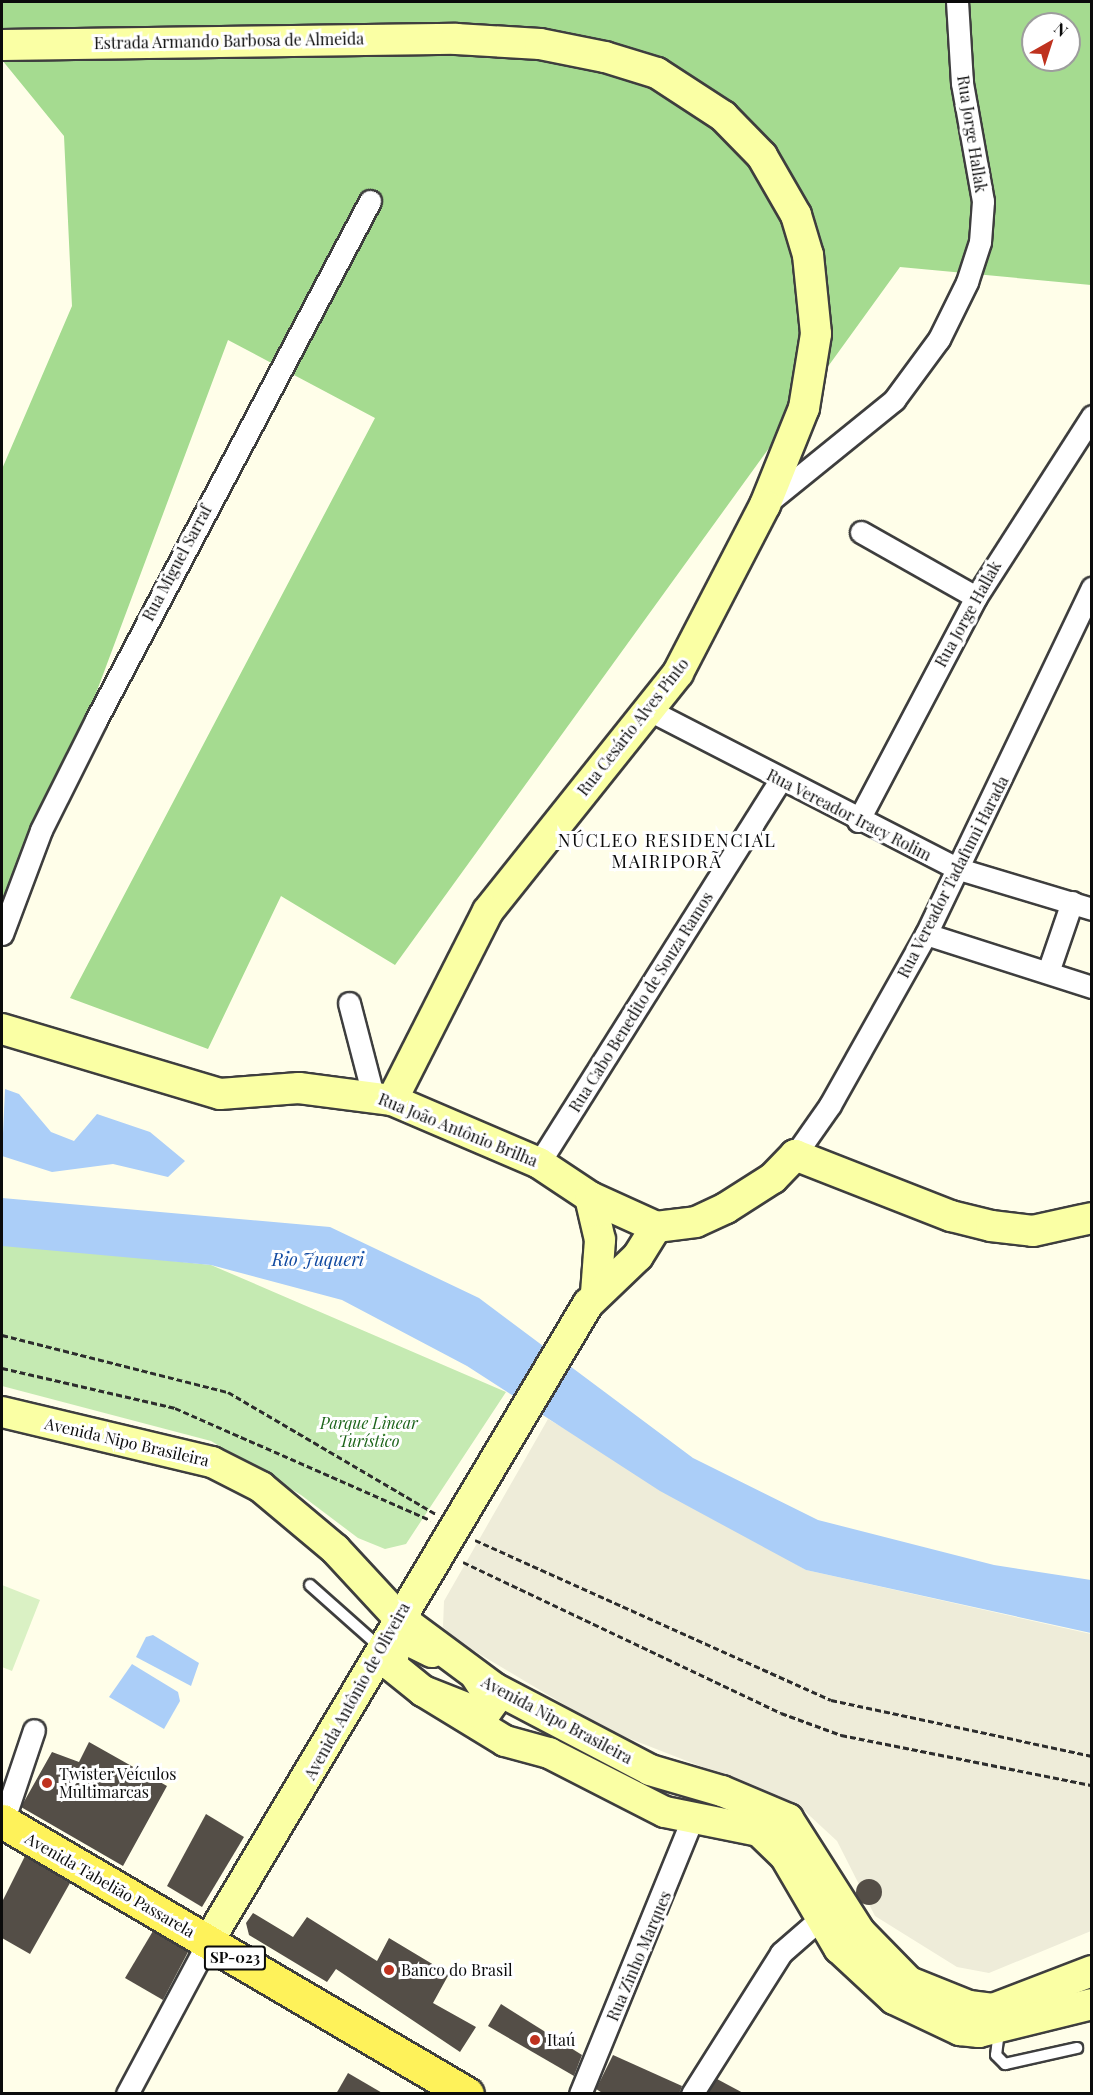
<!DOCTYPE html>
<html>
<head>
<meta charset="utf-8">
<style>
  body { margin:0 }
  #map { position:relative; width:1093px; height:2095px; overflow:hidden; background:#fffee9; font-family:"Playfair Display",serif }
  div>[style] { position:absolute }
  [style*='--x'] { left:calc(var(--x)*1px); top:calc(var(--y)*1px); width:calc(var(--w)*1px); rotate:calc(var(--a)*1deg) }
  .green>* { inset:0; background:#c5eab2 }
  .forest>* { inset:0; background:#a5db90 }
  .pitch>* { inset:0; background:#daf1c4 }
  .plaza>* { inset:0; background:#eeecd9 }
  .water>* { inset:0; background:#abcef8 }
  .building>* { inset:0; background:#544e47 }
  .round { border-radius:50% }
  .path>* { height:3px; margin-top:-1.5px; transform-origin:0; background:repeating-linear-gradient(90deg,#2d2d2d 0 6px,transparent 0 9px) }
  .roads { filter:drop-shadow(2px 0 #3e3e3e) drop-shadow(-2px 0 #3e3e3e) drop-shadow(0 2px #3e3e3e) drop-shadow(0 -2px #3e3e3e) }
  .lane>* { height:10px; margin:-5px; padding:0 5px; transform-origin:5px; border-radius:5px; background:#fff }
  .street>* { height:21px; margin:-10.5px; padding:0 10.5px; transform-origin:10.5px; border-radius:10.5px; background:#fff }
  .secondary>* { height:30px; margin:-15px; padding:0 15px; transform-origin:15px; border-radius:15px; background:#faffa4 }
  .primary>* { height:33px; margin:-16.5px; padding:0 16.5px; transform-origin:16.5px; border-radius:16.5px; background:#fef25a }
  .dots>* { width:16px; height:16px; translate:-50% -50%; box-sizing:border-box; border:3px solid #fff; border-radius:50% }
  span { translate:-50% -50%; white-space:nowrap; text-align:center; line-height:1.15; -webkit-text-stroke:6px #fff; paint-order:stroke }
  .shield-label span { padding:2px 4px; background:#fff; border:2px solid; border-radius:4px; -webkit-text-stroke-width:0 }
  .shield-label { font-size:15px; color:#0b0b0b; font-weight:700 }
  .street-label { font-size:16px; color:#0b0b0b }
  .park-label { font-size:16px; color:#1c641a; font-style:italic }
  .poi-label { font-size:16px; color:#0b0b0b }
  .left { translate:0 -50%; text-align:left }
  .neighbourhood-label { font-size:18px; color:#0b0b0b; letter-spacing:1.5px }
  .water-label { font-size:18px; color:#1149a0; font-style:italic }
  .frame { position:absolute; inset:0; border:3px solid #0b0b0b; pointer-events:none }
  .north { position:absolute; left:1021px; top:12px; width:60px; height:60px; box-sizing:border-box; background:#fff; border:2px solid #9d9d9d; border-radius:50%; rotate:39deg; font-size:16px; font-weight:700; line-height:24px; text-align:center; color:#0b0b0b }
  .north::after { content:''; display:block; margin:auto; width:21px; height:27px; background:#bf321f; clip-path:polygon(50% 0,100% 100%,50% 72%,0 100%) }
</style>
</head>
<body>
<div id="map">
  <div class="green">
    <div style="clip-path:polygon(2px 1243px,211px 1265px,506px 1392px,406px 1544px,385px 1549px,358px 1538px,301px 1495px,211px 1441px,2px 1386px)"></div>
  </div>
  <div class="forest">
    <div style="clip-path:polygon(evenodd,2px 2px,1091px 2px,1091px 285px,900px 267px,395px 965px,281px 896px,208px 1049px,70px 998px,375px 418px,228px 340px,2px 945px,2px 469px,72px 306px,64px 136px,2px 60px,2px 2px,1033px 24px,1069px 24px,1069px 60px,1033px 60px,1033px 24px)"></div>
  </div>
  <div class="pitch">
    <div style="clip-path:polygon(2px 1585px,40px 1600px,12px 1671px,2px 1667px)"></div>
  </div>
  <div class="plaza">
    <div style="clip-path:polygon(548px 1419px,806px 1570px,1091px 1634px,1091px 1931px,989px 1973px,957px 1967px,875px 1916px,837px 1841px,797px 1804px,605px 1729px,456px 1640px,443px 1627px,444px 1601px)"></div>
  </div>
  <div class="water">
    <div style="clip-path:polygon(5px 1089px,19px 1094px,51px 1132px,74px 1141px,97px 1114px,150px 1132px,185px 1161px,168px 1177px,113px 1164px,52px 1172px,2px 1156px)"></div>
    <div style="clip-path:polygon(2px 1198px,330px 1227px,479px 1298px,693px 1458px,818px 1520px,994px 1565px,1091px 1580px,1091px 1633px,806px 1570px,660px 1491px,467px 1366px,342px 1300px,211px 1265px,2px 1246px)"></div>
    <div style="clip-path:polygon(153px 1635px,199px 1663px,191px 1686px,136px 1657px,146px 1637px)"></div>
    <div style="clip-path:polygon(132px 1664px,178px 1692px,180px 1701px,164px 1729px,109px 1697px)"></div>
  </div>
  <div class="building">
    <div style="clip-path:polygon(89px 1742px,167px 1786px,123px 1866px,21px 1807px,52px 1752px,79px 1762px)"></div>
    <div style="clip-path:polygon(206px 1814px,244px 1837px,202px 1907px,167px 1886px)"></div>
    <div style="clip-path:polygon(25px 1856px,70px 1883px,30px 1954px,2px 1938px,2px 1902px)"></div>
    <div class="round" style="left:856px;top:1879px;width:26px;height:26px"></div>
    <div style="clip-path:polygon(253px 1913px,293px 1937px,307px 1917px,377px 1961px,389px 1938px,449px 1974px,433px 2003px,476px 2027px,460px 2052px,336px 1969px,327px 1982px,249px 1935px,246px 1923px)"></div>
    <div style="clip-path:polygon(153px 1931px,188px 1952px,163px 2000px,125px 1978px)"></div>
    <div style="clip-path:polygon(501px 2004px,582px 2055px,574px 2076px,488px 2026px)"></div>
    <div style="clip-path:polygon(613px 2055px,682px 2086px,679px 2094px,604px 2094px,596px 2089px)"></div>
    <div style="clip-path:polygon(348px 2073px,384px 2094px,336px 2094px)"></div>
    <div style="clip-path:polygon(717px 2079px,745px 2094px,707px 2094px)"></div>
  </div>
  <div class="path">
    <div style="--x:2;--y:1335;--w:233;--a:14.2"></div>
    <div style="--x:228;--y:1392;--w:241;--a:30.4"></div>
    <div style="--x:2;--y:1368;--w:178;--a:13"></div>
    <div style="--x:175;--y:1408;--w:279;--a:23.7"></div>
    <div style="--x:475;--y:1540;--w:390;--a:24.2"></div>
    <div style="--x:831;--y:1700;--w:267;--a:12.1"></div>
    <div style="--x:463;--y:1562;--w:352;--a:25.4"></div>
    <div style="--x:781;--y:1713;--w:64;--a:20.1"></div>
    <div style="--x:841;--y:1735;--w:256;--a:11.3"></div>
  </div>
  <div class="roads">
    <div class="lane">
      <div style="--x:310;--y:1585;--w:95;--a:41.6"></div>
      <div style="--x:999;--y:2031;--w:24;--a:97"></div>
      <div style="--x:996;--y:2055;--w:13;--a:45"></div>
      <div style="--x:1005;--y:2064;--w:74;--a:-12.5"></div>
    </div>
    <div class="street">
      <div style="--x:767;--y:503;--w:164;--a:-39"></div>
      <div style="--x:894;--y:400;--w:76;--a:-53.6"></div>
      <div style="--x:939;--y:339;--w:64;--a:-63.8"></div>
      <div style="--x:967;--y:282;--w:42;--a:-72"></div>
      <div style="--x:980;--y:242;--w:41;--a:-85.8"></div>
      <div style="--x:983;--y:201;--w:120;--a:-100.1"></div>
      <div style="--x:962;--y:83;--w:81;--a:-93.5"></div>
      <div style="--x:861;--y:532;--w:132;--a:29.5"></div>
      <div style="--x:649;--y:710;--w:348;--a:27.2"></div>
      <div style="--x:959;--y:869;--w:139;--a:16.7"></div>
      <div style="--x:858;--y:821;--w:253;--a:-62.2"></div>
      <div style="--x:976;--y:597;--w:215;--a:-57.3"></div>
      <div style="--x:2;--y:934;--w:111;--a:-69.4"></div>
      <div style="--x:41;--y:830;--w:123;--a:-63.4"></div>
      <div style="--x:96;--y:720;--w:587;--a:-62.17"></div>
      <div style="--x:926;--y:934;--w:174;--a:17.7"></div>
      <div style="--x:1048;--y:972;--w:74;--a:-71.1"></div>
      <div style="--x:349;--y:1003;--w:95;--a:75.4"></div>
      <div style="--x:795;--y:1155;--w:61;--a:-55"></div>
      <div style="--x:830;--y:1105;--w:196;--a:-60.7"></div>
      <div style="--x:926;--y:934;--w:384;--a:-64.4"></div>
      <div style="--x:539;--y:1163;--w:453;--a:-57.8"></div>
      <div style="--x:2;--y:1825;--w:100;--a:-71.4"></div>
      <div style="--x:127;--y:2094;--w:172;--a:-61.9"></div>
      <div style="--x:580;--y:2094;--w:299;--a:-67.8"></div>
      <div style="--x:692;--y:2094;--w:167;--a:-57.7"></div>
      <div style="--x:781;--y:1953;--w:50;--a:-41"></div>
    </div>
    <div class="secondary">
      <div style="--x:2;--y:45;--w:454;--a:-0.8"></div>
      <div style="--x:456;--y:39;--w:84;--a:3.4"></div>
      <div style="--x:540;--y:44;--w:66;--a:11.3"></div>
      <div style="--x:605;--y:57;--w:54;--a:17.1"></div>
      <div style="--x:657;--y:73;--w:79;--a:33.1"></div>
      <div style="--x:723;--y:116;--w:56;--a:45.7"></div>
      <div style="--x:762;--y:156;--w:68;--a:60"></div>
      <div style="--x:796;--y:215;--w:42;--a:73.3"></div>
      <div style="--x:808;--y:255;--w:79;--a:84.2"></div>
      <div style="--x:816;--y:334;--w:75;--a:99.2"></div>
      <div style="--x:804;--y:408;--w:105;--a:111.9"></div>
      <div style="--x:765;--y:505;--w:189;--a:117.4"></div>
      <div style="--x:678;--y:673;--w:305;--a:128.6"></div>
      <div style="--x:488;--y:911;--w:212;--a:116.9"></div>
      <div style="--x:2;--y:1029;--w:227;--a:16.6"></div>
      <div style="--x:220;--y:1094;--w:79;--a:-4.3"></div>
      <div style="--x:299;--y:1088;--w:94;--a:7.4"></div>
      <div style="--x:392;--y:1100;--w:160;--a:23.2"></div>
      <div style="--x:539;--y:1163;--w:61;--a:33.7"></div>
      <div style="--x:590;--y:1197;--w:72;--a:24.4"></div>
      <div style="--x:656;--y:1227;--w:40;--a:-7.1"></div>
      <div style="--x:696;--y:1222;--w:33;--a:-25"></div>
      <div style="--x:726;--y:1208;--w:56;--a:-32.6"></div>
      <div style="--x:773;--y:1178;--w:32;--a:-46"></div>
      <div style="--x:795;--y:1155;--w:168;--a:21.4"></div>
      <div style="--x:951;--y:1216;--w:41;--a:14"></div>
      <div style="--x:991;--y:1226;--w:42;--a:6.8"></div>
      <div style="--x:1033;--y:1231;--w:60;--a:-12.4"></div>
      <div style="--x:590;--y:1197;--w:44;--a:76.9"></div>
      <div style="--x:600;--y:1240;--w:53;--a:94.3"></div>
      <div style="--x:2;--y:1412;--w:216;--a:13.4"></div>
      <div style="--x:212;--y:1462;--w:55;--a:27"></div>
      <div style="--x:261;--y:1487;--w:97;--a:40"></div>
      <div style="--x:335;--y:1549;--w:91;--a:47.2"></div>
      <div style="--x:397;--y:1616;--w:121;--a:36.6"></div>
      <div style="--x:494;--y:1688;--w:176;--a:27.7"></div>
      <div style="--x:650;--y:1770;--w:75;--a:16.3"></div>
      <div style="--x:722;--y:1791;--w:72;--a:23"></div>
      <div style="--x:788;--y:1819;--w:134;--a:57.5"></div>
      <div style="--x:860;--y:1932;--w:70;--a:45.6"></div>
      <div style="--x:909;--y:1982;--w:65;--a:21.8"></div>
      <div style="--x:969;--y:2006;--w:24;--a:7"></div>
      <div style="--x:993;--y:2009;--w:106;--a:-21"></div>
      <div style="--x:432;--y:1652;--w:30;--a:-154"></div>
      <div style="--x:405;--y:1639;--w:11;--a:153"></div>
      <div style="--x:395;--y:1644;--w:22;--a:98"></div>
      <div style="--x:392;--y:1666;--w:40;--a:39"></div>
      <div style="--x:423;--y:1691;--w:96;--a:31.4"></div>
      <div style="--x:505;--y:1741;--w:46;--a:15.3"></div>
      <div style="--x:549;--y:1753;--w:130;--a:27"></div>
      <div style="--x:665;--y:1812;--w:96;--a:11.4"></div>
      <div style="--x:759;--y:1831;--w:36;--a:44"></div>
      <div style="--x:785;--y:1856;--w:107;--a:59.6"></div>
      <div style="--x:839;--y:1948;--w:75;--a:42.8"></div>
      <div style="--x:894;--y:1999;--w:73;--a:25.2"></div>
      <div style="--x:960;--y:2030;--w:19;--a:6"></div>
      <div style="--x:979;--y:2032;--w:116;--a:-13.9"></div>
      <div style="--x:423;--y:1691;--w:66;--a:21.5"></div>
      <div style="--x:484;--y:1715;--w:16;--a:-55"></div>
      <div style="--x:493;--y:1702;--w:31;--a:-123"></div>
      <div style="--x:208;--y:1942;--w:743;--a:-59.22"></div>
      <div style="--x:588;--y:1304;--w:69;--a:-43.8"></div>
      <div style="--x:638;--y:1256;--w:34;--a:-58"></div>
    </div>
    <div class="primary">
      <div style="--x:2;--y:1821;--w:539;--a:30.42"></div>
    </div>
  </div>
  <div class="dots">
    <div style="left:47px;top:1783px;background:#bf321f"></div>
    <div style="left:389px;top:1970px;background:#bf321f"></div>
    <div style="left:535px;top:2040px;background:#bf321f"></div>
  </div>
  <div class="shield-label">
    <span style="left:235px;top:1958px">SP-023</span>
  </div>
  <div class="street-label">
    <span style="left:229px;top:41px;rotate:-1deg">Estrada Armando Barbosa de Almeida</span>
    <span style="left:972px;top:134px;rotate:81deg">Rua Jorge Hallak</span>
    <span style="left:177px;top:563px;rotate:-62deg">Rua Miguel Sarraf</span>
    <span style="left:968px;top:614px;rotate:-61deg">Rua Jorge Hallak</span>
    <span style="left:633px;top:727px;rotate:-52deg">Rua Cesário Alves Pinto</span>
    <span style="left:849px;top:815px;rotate:27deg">Rua Vereador Iracy Rolim</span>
    <span style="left:953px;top:877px;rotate:-63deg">Rua Vereador Tadafumi Harada</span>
    <span style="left:641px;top:1002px;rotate:-58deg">Rua Cabo Benedito de Souza Ramos</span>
    <span style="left:458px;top:1130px;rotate:22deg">Rua João Antônio Brilha</span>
    <span style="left:127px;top:1442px;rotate:13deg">Avenida Nipo Brasileira</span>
    <span style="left:357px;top:1691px;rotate:-61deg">Avenida Antônio de Oliveira</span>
    <span style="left:557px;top:1720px;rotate:28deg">Avenida Nipo Brasileira</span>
    <span style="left:110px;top:1885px;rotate:30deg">Avenida Tabelião Passarela</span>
    <span style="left:639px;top:1956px;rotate:-67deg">Rua Zinho Marques</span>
  </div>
  <div class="park-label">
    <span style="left:369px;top:1432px">Parque Linear<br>Turístico</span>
  </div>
  <div class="poi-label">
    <span class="left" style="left:59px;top:1783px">Twister Veículos<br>Multimarcas</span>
    <span class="left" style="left:401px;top:1970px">Banco do Brasil</span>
    <span class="left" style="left:547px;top:2040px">Itaú</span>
  </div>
  <div class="neighbourhood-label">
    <span style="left:667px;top:851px">NÚCLEO RESIDENCIAL<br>MAIRIPORÃ</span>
  </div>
  <div class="water-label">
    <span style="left:318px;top:1259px">Rio Juqueri</span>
  </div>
  <div class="frame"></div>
  <div class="north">N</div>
</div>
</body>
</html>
